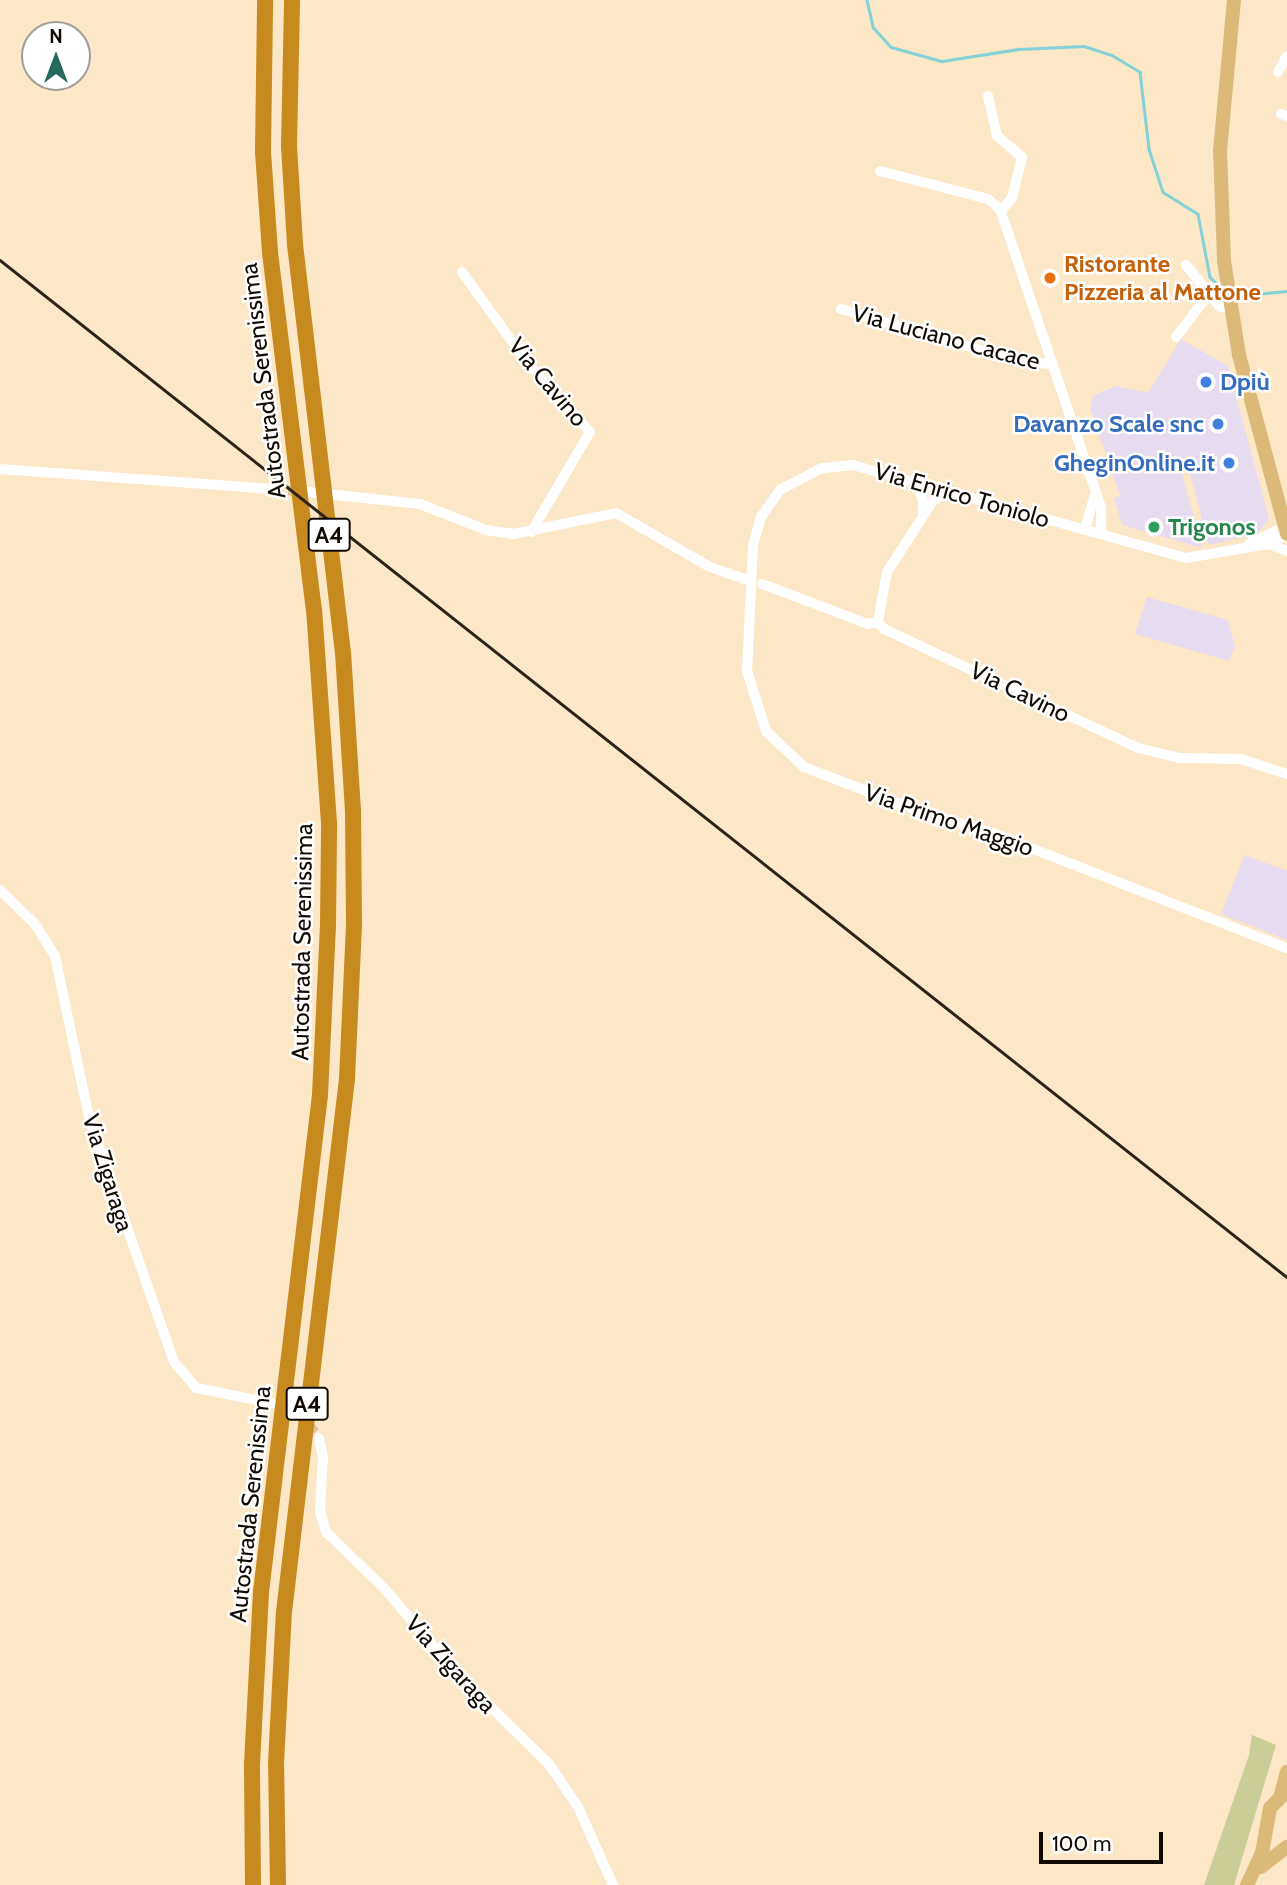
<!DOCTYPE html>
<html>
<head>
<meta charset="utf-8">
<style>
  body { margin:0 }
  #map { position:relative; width:1287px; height:1885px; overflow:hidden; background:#fce7c7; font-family:Cabin,sans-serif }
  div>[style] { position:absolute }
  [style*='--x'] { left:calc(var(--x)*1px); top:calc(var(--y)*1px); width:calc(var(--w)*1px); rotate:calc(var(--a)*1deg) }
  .commercial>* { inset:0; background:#e7dbf0 }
  .green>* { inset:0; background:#cacd95 }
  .stream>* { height:2.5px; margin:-1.25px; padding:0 1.25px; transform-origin:1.25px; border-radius:1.25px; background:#84d1d8 }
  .minor-tunnel>* { height:10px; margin-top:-5px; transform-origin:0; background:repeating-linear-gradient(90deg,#d9c6a9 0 10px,transparent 0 15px) }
  .minor>* { height:10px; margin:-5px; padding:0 5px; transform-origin:5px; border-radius:5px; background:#fff }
  .major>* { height:14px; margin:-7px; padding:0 7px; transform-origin:7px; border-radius:7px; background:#ddb979 }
  .highway>* { height:16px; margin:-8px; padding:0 8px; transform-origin:8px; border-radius:8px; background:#c78a1f }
  .rail>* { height:2.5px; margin:-1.25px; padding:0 1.25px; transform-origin:1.25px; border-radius:1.25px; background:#2b2218 }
  .dots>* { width:19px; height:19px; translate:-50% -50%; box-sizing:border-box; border:4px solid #fff; border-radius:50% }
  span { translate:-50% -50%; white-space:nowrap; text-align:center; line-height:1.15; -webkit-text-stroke:5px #fff; paint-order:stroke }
  .shield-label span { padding:2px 5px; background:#fff; border:2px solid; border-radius:5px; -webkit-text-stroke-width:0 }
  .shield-label { font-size:23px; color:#110a02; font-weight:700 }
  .food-label { font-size:24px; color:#c56008; font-weight:700 }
  .left { translate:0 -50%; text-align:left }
  .street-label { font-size:24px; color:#110a02 }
  .shop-label { font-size:24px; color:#366cbe; font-weight:700 }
  .right { translate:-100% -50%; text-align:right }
  .leisure-label { font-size:24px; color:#27864d; font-weight:700 }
  .north { position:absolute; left:21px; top:21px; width:70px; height:70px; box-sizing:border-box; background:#fff; border:2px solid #a09d9a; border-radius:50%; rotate:0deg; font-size:19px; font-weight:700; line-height:28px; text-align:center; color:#110a02 }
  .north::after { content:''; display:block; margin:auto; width:24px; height:32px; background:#266b5e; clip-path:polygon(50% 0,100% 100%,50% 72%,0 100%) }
  .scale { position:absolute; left:1039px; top:1832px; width:124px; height:32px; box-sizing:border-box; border:4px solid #110a02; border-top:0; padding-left:9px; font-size:21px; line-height:24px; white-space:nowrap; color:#110a02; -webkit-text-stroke:5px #fff; paint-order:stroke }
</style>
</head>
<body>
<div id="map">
  <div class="commercial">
    <div style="clip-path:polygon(1181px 339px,1228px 366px,1269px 519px,1257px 534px,1209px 545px,1187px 463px,1180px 465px,1202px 548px,1122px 525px,1114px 498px,1120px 496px,1090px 408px,1093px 396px,1116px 386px,1148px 393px)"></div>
    <div style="clip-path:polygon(1147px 597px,1228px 620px,1235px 647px,1229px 661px,1135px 634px)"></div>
    <div style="clip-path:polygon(1245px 855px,1287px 871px,1287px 940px,1221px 914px)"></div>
  </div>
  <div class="green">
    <div style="clip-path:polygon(1252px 1735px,1276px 1745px,1234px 1885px,1204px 1885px,1249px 1755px)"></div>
  </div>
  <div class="stream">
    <div style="--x:867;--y:0;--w:28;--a:77"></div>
    <div style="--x:873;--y:27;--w:27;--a:48"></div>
    <div style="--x:891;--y:47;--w:53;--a:15.4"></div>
    <div style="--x:942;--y:61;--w:78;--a:-8.9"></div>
    <div style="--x:1019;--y:49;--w:65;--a:-2.6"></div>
    <div style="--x:1084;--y:46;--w:29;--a:18"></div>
    <div style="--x:1112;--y:55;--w:33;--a:31"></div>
    <div style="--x:1140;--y:72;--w:78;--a:83.3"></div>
    <div style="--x:1149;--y:149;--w:45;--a:72"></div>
    <div style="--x:1163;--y:192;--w:41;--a:32.2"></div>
    <div style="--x:1198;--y:214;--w:64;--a:79.2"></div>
    <div style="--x:1210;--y:277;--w:17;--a:45"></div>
    <div style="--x:1234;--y:296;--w:53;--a:-5.4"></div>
  </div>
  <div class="minor-tunnel">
    <div style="--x:273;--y:489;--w:32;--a:5"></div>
    <div style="--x:280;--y:1405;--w:21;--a:23"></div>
    <div style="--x:299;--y:1413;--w:32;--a:51"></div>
  </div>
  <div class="minor">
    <div style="--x:1278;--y:72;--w:18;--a:-61"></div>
    <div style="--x:988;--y:96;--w:41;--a:77.3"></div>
    <div style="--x:997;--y:136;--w:33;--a:40"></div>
    <div style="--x:1022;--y:157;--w:42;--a:103.7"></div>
    <div style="--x:1012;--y:198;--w:17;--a:130"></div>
    <div style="--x:1281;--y:114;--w:6;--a:18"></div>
    <div style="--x:880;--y:171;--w:112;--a:14.5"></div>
    <div style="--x:988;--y:199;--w:16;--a:40"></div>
    <div style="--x:1000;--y:209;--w:316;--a:71.3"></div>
    <div style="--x:1101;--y:508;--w:26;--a:90"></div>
    <div style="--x:1186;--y:265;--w:54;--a:51"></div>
    <div style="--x:1220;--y:307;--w:11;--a:0"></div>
    <div style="--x:462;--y:272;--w:113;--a:54.3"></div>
    <div style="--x:528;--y:364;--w:92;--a:47.6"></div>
    <div style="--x:590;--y:432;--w:116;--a:120.5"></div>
    <div style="--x:841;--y:309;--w:184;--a:16.5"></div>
    <div style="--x:1017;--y:361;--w:34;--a:5"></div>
    <div style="--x:1176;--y:337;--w:54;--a:-52.5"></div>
    <div style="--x:0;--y:469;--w:274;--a:4.2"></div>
    <div style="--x:915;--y:482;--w:20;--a:66"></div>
    <div style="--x:923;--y:500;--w:14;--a:90"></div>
    <div style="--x:308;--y:492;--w:113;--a:6.1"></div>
    <div style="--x:420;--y:504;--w:71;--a:21.5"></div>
    <div style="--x:486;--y:530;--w:27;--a:8"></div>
    <div style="--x:513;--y:534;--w:105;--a:-11.5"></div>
    <div style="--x:616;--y:513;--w:108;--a:29.9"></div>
    <div style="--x:710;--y:567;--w:42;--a:19.3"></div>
    <div style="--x:1085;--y:529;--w:35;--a:-74"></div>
    <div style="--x:1287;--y:535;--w:21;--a:155"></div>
    <div style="--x:1268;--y:544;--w:83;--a:170.3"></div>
    <div style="--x:1186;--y:558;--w:346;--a:-164.4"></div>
    <div style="--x:853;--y:465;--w:31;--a:174"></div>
    <div style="--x:822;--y:468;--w:47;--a:152.4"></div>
    <div style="--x:780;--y:490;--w:33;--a:125"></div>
    <div style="--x:761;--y:517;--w:29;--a:106"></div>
    <div style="--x:753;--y:545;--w:126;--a:92.7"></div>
    <div style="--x:747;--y:671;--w:63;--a:72.4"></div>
    <div style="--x:766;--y:731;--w:52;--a:43.5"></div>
    <div style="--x:804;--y:767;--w:129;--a:21"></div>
    <div style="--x:924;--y:813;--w:72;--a:16.2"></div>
    <div style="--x:993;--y:833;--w:316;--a:21.4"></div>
    <div style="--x:1250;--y:543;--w:38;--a:-25"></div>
    <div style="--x:1268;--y:544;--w:20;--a:20"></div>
    <div style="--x:762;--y:584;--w:113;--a:20.7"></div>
    <div style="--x:868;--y:624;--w:10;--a:-11"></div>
    <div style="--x:878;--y:622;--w:9;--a:49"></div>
    <div style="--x:884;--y:629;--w:280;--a:25.1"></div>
    <div style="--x:1138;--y:748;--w:42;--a:13.7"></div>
    <div style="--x:1179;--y:758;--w:62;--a:0.9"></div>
    <div style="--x:1241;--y:759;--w:48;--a:18.1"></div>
    <div style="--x:878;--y:622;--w:51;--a:-79.8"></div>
    <div style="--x:887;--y:572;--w:85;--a:-57.1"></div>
    <div style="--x:933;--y:501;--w:18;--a:-34"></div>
    <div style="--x:0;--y:890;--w:49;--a:44.2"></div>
    <div style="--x:35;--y:924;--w:38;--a:58"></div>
    <div style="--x:55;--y:956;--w:166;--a:78.1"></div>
    <div style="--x:89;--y:1118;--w:258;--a:70.8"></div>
    <div style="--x:174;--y:1362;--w:35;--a:49"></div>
    <div style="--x:197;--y:1388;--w:76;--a:11.5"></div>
    <div style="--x:319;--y:1438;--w:19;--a:78"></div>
    <div style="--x:323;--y:1457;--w:54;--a:93.2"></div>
    <div style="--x:320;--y:1511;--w:22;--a:74"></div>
    <div style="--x:326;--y:1532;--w:81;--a:44"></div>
    <div style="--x:384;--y:1588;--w:116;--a:49.6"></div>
    <div style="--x:459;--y:1676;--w:126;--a:44.4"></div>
    <div style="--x:549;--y:1764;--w:52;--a:56"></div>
    <div style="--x:578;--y:1807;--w:85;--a:65.8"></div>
  </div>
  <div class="major">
    <div style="--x:1234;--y:0;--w:151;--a:95.3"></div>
    <div style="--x:1220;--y:150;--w:111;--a:87.9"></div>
    <div style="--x:1224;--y:261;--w:95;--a:80.9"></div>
    <div style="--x:1239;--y:355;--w:185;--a:75"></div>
    <div style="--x:1281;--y:1794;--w:23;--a:-75"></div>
    <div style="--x:1261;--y:1867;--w:33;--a:-38"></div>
    <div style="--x:1247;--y:1885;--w:35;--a:-65"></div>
    <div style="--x:1262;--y:1853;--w:46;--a:-79.9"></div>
    <div style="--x:1270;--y:1808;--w:24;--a:-45"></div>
  </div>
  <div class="highway">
    <div style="--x:253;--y:1885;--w:121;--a:-90.5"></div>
    <div style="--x:252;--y:1764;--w:172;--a:-87"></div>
    <div style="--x:261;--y:1592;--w:500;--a:-83.23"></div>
    <div style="--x:320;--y:1095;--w:168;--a:-87.3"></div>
    <div style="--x:328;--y:927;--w:104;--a:-89.4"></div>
    <div style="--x:329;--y:823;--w:213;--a:-94"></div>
    <div style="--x:314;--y:611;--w:362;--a:-97"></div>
    <div style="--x:270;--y:252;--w:101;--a:-94"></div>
    <div style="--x:263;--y:151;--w:151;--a:-89.2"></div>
    <div style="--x:278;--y:1885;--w:122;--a:-90.9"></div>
    <div style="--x:276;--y:1763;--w:151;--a:-87"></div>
    <div style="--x:284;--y:1612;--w:537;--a:-83.26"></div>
    <div style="--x:347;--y:1079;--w:154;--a:-87.4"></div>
    <div style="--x:354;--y:925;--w:114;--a:-90.5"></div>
    <div style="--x:353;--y:811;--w:158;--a:-93.6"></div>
    <div style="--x:343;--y:653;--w:412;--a:-96.7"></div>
    <div style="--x:295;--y:244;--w:98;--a:-93.5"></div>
    <div style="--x:289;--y:146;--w:146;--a:-88.8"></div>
  </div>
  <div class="rail">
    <div style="--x:0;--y:260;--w:1640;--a:38.32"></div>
  </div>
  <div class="dots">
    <div style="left:1050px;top:278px;background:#e8710a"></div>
    <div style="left:1206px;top:382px;background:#3f7fe0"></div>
    <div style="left:1218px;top:424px;background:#3f7fe0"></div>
    <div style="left:1229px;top:463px;background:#3f7fe0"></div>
    <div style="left:1154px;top:527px;background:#2e9e5b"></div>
  </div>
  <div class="shield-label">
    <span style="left:329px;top:535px">A4</span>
    <span style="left:307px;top:1404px">A4</span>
  </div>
  <div class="food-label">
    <span class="left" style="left:1064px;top:278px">Ristorante<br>Pizzeria al Mattone</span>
  </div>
  <div class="street-label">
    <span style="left:946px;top:337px;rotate:15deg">Via Luciano Cacace</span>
    <span style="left:263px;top:381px;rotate:-97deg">Autostrada Serenissima</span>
    <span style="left:548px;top:382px;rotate:50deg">Via Cavino</span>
    <span style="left:962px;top:495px;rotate:16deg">Via Enrico Toniolo</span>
    <span style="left:1020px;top:692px;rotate:26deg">Via Cavino</span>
    <span style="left:949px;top:820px;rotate:19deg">Via Primo Maggio</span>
    <span style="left:302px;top:942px;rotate:-89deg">Autostrada Serenissima</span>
    <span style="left:108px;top:1173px;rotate:73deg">Via Zigaraga</span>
    <span style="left:250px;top:1504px;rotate:-84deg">Autostrada Serenissima</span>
    <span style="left:451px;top:1664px;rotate:48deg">Via Zigaraga</span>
  </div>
  <div class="shop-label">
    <span class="left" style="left:1220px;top:382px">Dpiù</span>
    <span class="right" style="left:1204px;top:424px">Davanzo Scale snc</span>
    <span class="right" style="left:1215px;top:463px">GheginOnline.it</span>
  </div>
  <div class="leisure-label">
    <span class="left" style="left:1168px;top:527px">Trigonos</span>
  </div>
  <div class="north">N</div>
  <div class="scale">100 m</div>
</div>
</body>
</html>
